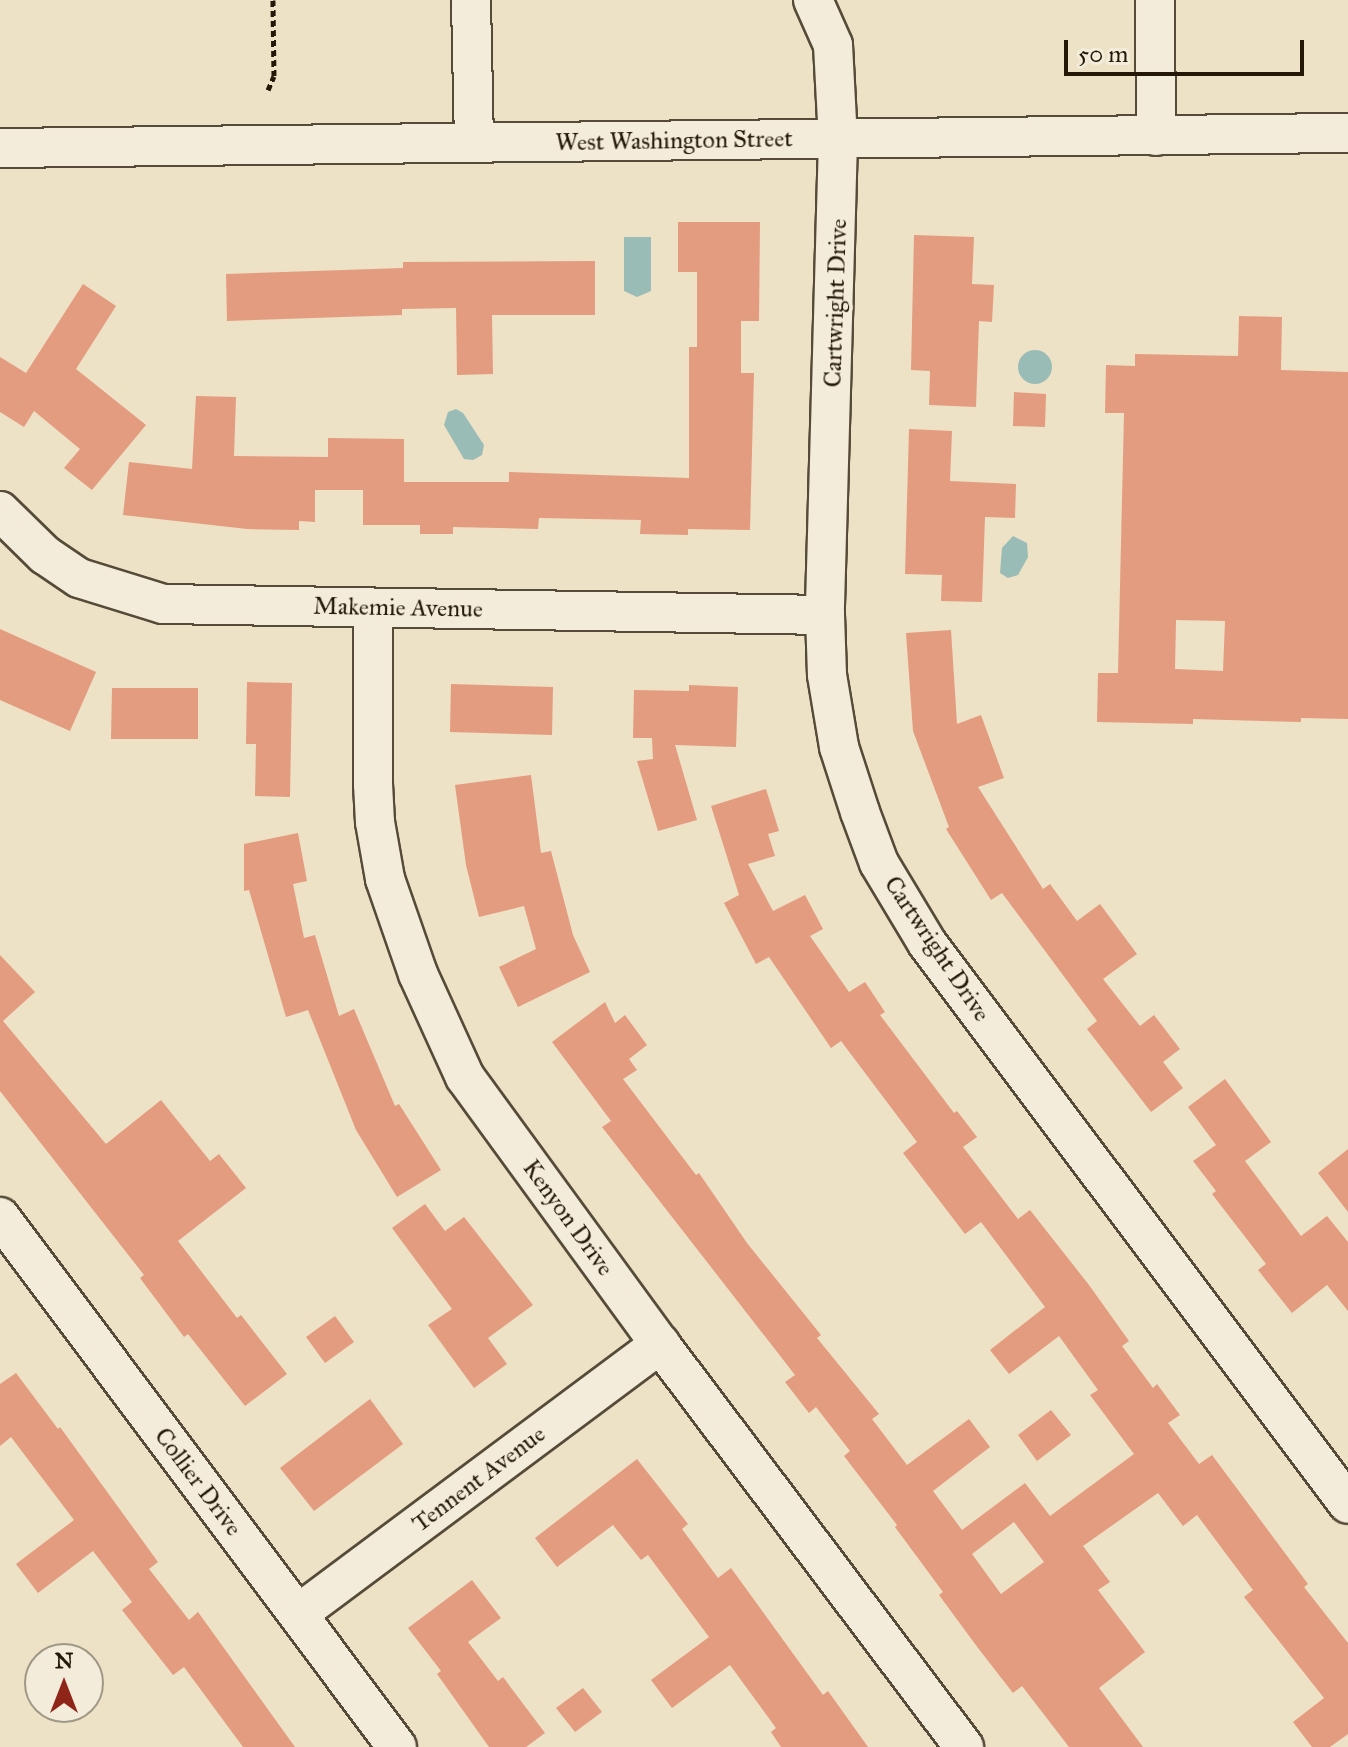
<!DOCTYPE html>
<html>
<head>
<meta charset="utf-8">
<style>
  body { margin:0 }
  #map { position:relative; width:1348px; height:1747px; overflow:hidden; background:#ede1c6; font-family:"IM FELL Great Primer",serif }
  div>[style] { position:absolute }
  [style*='--x'] { left:calc(var(--x)*1px); top:calc(var(--y)*1px); width:calc(var(--w)*1px); rotate:calc(var(--a)*1deg) }
  .water>* { inset:0; background:#99bdb6 }
  .round { border-radius:50% }
  .building>* { inset:0; background:#e39c7f }
  .path>* { height:5px; margin-top:-2.5px; transform-origin:0; background:repeating-linear-gradient(90deg,#241909 0 6px,transparent 0 10px) }
  .roads { filter:drop-shadow(2px 0 #564b38) drop-shadow(-2px 0 #564b38) drop-shadow(0 2px #564b38) drop-shadow(0 -2px #564b38) }
  .minor>* { height:38px; margin:-19px; padding:0 19px; transform-origin:19px; border-radius:19px; background:#f3ecda }
  span { translate:-50% -50%; white-space:nowrap; text-align:center; line-height:1.15; -webkit-text-stroke:7px #f3ecda; paint-order:stroke }
  .street-label { font-size:24px; color:#241909 }
  .north { position:absolute; left:24px; top:1643px; width:80px; height:80px; box-sizing:border-box; background:#f3ecda; border:2px solid #a09886; border-radius:50%; rotate:0deg; font-size:22px; font-weight:700; line-height:32px; text-align:center; color:#241909 }
  .north::after { content:''; display:block; margin:auto; width:28px; height:36px; background:#8f2418; clip-path:polygon(50% 0,100% 100%,50% 72%,0 100%) }
  .scale { position:absolute; left:1064px; top:40px; width:240px; height:36px; box-sizing:border-box; border:4px solid #241909; border-top:0; padding-left:10px; font-size:24px; line-height:28px; white-space:nowrap; color:#241909; -webkit-text-stroke:6px #f3ecda; paint-order:stroke }
</style>
</head>
<body>
<div id="map">
  <div class="water">
    <div style="clip-path:polygon(624px 237px,651px 237px,651px 291px,637px 297px,624px 291px)"></div>
    <div class="round" style="left:1018px;top:350px;width:34px;height:34px"></div>
    <div style="clip-path:polygon(456px 409px,463px 413px,484px 445px,482px 455px,473px 460px,464px 459px,444px 425px,448px 412px)"></div>
    <div style="clip-path:polygon(1013px 536px,1027px 543px,1028px 557px,1018px 575px,1008px 578px,1000px 573px,1002px 548px)"></div>
  </div>
  <div class="building">
    <div style="clip-path:polygon(678px 222px,760px 222px,759px 321px,741px 321px,741px 373px,754px 373px,750px 530px,688px 529px,688px 535px,640px 534px,641px 520px,539px 518px,538px 529px,453px 527px,453px 534px,420px 534px,420px 525px,363px 525px,363px 490px,315px 490px,315px 522px,299px 521px,299px 530px,247px 529px,123px 515px,129px 462px,192px 469px,196px 396px,236px 397px,234px 456px,328px 457px,328px 438px,404px 439px,404px 482px,509px 482px,509px 472px,689px 478px,689px 347px,697px 347px,697px 272px,678px 272px)"></div>
    <div style="clip-path:polygon(914px 235px,974px 237px,972px 284px,994px 285px,992px 322px,979px 321px,976px 407px,929px 405px,930px 371px,911px 370px)"></div>
    <div style="clip-path:polygon(595px 261px,595px 315px,492px 315px,493px 374px,457px 375px,456px 308px,402px 309px,402px 315px,227px 321px,226px 274px,403px 268px,403px 262px)"></div>
    <div style="clip-path:polygon(83px 284px,116px 306px,76px 369px,146px 425px,92px 490px,64px 468px,80px 449px,34px 411px,24px 427px,0 412px,0 357px,26px 373px)"></div>
    <div style="clip-path:polygon(evenodd,1239px 316px,1282px 317px,1281px 370px,1348px 372px,1348px 719px,1301px 718px,1301px 722px,1193px 719px,1193px 724px,1097px 722px,1098px 673px,1118px 673px,1124px 413px,1105px 413px,1106px 365px,1135px 366px,1135px 354px,1238px 356px,1239px 316px,1176px 620px,1225px 621px,1223px 671px,1175px 669px,1176px 620px)"></div>
    <div style="clip-path:polygon(1014px 392px,1046px 394px,1045px 427px,1013px 426px)"></div>
    <div style="clip-path:polygon(909px 429px,952px 431px,950px 481px,1016px 484px,1015px 518px,985px 517px,982px 602px,941px 601px,942px 575px,905px 574px)"></div>
    <div style="clip-path:polygon(0 629px,96px 672px,70px 731px,0 700px)"></div>
    <div style="clip-path:polygon(951px 630px,957px 724px,981px 715px,1004px 778px,978px 787px,1043px 889px,1050px 884px,1077px 921px,1100px 904px,1137px 954px,1103px 979px,1140px 1026px,1154px 1015px,1180px 1049px,1163px 1062px,1183px 1088px,1151px 1112px,1087px 1029px,1097px 1021px,1002px 893px,991px 900px,946px 829px,949px 827px,913px 731px,906px 633px)"></div>
    <div style="clip-path:polygon(247px 682px,292px 683px,290px 797px,255px 796px,256px 744px,246px 744px)"></div>
    <div style="clip-path:polygon(451px 684px,553px 687px,552px 735px,450px 732px)"></div>
    <div style="clip-path:polygon(689px 685px,738px 687px,736px 747px,675px 745px,697px 820px,658px 831px,637px 761px,653px 759px,652px 738px,633px 738px,634px 690px,689px 691px)"></div>
    <div style="clip-path:polygon(112px 688px,198px 688px,198px 739px,111px 739px)"></div>
    <div style="clip-path:polygon(531px 775px,541px 853px,551px 851px,573px 935px,590px 972px,518px 1007px,499px 967px,536px 949px,524px 906px,479px 917px,466px 865px,455px 785px)"></div>
    <div style="clip-path:polygon(evenodd,766px 789px,779px 831px,768px 834px,775px 856px,748px 864px,773px 911px,805px 895px,823px 929px,810px 936px,849px 992px,865px 982px,885px 1012px,880px 1015px,954px 1113px,957px 1111px,977px 1137px,963px 1147px,1018px 1219px,1030px 1210px,1089px 1285px,1129px 1341px,1122px 1346px,1153px 1388px,1157px 1384px,1180px 1415px,1168px 1423px,1199px 1464px,1212px 1455px,1308px 1584px,1304px 1587px,1348px 1643px,1348px 1734px,1330px 1747px,1312px 1747px,1293px 1722px,1324px 1698px,1244px 1597px,1253px 1590px,1197px 1515px,1183px 1526px,1158px 1493px,1083px 1546px,1110px 1582px,1098px 1590px,1145px 1652px,1099px 1688px,1143px 1747px,1069px 1747px,1022px 1686px,1013px 1693px,978px 1648px,939px 1595px,943px 1592px,895px 1527px,897px 1525px,844px 1456px,850px 1451px,816px 1407px,809px 1413px,785px 1382px,795px 1375px,602px 1127px,611px 1121px,552px 1042px,605px 1002px,615px 1023px,625px 1015px,647px 1045px,629px 1059px,637px 1070px,623px 1079px,696px 1175px,699px 1173px,747px 1243px,821px 1335px,817px 1338px,879px 1414px,872px 1419px,907px 1465px,969px 1419px,990px 1447px,933px 1491px,962px 1530px,1025px 1483px,1050px 1516px,1134px 1454px,1090px 1395px,1098px 1390px,1059px 1336px,1009px 1374px,990px 1350px,1045px 1307px,981px 1222px,965px 1234px,903px 1153px,917px 1142px,841px 1041px,831px 1048px,769px 957px,756px 964px,724px 903px,739px 895px,711px 806px,766px 789px,1014px 1522px,1044px 1562px,1001px 1594px,972px 1554px,1014px 1522px)"></div>
    <div style="clip-path:polygon(298px 833px,307px 881px,293px 884px,304px 938px,315px 935px,339px 1016px,354px 1009px,395px 1106px,399px 1104px,441px 1170px,397px 1197px,356px 1130px,308px 1010px,286px 1017px,249px 890px,244px 891px,244px 844px)"></div>
    <div style="clip-path:polygon(0 955px,35px 992px,3px 1021px,106px 1144px,161px 1100px,210px 1161px,219px 1154px,246px 1188px,178px 1241px,237px 1318px,241px 1315px,287px 1374px,245px 1406px,188px 1334px,184px 1337px,140px 1278px,144px 1275px,0 1091px)"></div>
    <div style="clip-path:polygon(1225px 1079px,1271px 1142px,1245px 1161px,1301px 1236px,1327px 1216px,1348px 1242px,1348px 1311px,1327px 1285px,1292px 1313px,1258px 1270px,1266px 1264px,1212px 1194px,1216px 1191px,1193px 1161px,1216px 1145px,1188px 1107px)"></div>
    <div style="clip-path:polygon(1348px 1149px,1348px 1212px,1318px 1173px)"></div>
    <div style="clip-path:polygon(425px 1204px,445px 1231px,464px 1217px,533px 1305px,488px 1338px,507px 1364px,474px 1388px,428px 1325px,452px 1309px,392px 1228px)"></div>
    <div style="clip-path:polygon(335px 1316px,354px 1342px,325px 1363px,306px 1337px)"></div>
    <div style="clip-path:polygon(16px 1373px,58px 1429px,60px 1427px,158px 1562px,149px 1569px,189px 1620px,198px 1612px,295px 1747px,243px 1747px,184px 1667px,173px 1675px,122px 1610px,132px 1602px,93px 1551px,38px 1593px,16px 1564px,74px 1520px,11px 1437px,0 1446px,0 1384px)"></div>
    <div style="clip-path:polygon(370px 1399px,403px 1444px,314px 1511px,280px 1468px)"></div>
    <div style="clip-path:polygon(1051px 1410px,1071px 1435px,1037px 1461px,1018px 1435px)"></div>
    <div style="clip-path:polygon(637px 1459px,688px 1524px,682px 1529px,718px 1578px,731px 1568px,823px 1695px,828px 1691px,868px 1747px,781px 1747px,771px 1732px,776px 1728px,730px 1665px,672px 1708px,651px 1680px,709px 1637px,648px 1555px,641px 1560px,613px 1525px,557px 1567px,535px 1538px)"></div>
    <div style="clip-path:polygon(472px 1580px,501px 1618px,468px 1642px,498px 1681px,503px 1677px,545px 1733px,526px 1747px,489px 1747px,437px 1674px,441px 1671px,408px 1628px)"></div>
    <div style="clip-path:polygon(583px 1688px,602px 1712px,575px 1732px,556px 1708px)"></div>
  </div>
  <div class="path">
    <div style="--x:268;--y:90;--w:15;--a:-67"></div>
    <div style="--x:274;--y:76;--w:76;--a:-90.8"></div>
  </div>
  <div class="roads">
    <div class="minor">
      <div style="--x:471;--y:0;--w:143;--a:88.8"></div>
      <div style="--x:813;--y:0;--w:49;--a:66"></div>
      <div style="--x:833;--y:45;--w:95;--a:87"></div>
      <div style="--x:838;--y:140;--w:475;--a:91.6"></div>
      <div style="--x:825;--y:615;--w:60;--a:88.1"></div>
      <div style="--x:827;--y:675;--w:73;--a:80.5"></div>
      <div style="--x:839;--y:747;--w:68;--a:72.1"></div>
      <div style="--x:860;--y:812;--w:54;--a:69.6"></div>
      <div style="--x:879;--y:863;--w:93;--a:59"></div>
      <div style="--x:927;--y:943;--w:701;--a:53.11"></div>
      <div style="--x:1155;--y:0;--w:136;--a:89.6"></div>
      <div style="--x:0;--y:148;--w:1348;--a:-0.64"></div>
      <div style="--x:0;--y:511;--w:63;--a:44.4"></div>
      <div style="--x:45;--y:555;--w:41;--a:34.1"></div>
      <div style="--x:79;--y:578;--w:88;--a:17.2"></div>
      <div style="--x:163;--y:604;--w:662;--a:0.95"></div>
      <div style="--x:373;--y:608;--w:176;--a:90"></div>
      <div style="--x:373;--y:784;--w:38;--a:87"></div>
      <div style="--x:375;--y:822;--w:58;--a:80"></div>
      <div style="--x:385;--y:879;--w:101;--a:70.8"></div>
      <div style="--x:418;--y:974;--w:113;--a:65.5"></div>
      <div style="--x:465;--y:1077;--w:331;--a:53.9"></div>
      <div style="--x:660;--y:1344;--w:505;--a:52.97"></div>
      <div style="--x:0;--y:1217;--w:662;--a:53.16"></div>
      <div style="--x:298;--y:1614;--w:452;--a:-36.7"></div>
    </div>
  </div>
  <div class="street-label">
    <span style="left:674px;top:141px;rotate:-1deg">West Washington Street</span>
    <span style="left:836px;top:303px;rotate:-88deg">Cartwright Drive</span>
    <span style="left:398px;top:608px;rotate:1deg">Makemie Avenue</span>
    <span style="left:937px;top:949px;rotate:56deg">Cartwright Drive</span>
    <span style="left:568px;top:1218px;rotate:54deg">Kenyon Drive</span>
    <span style="left:479px;top:1479px;rotate:-37deg">Tennent Avenue</span>
    <span style="left:198px;top:1482px;rotate:53deg">Collier Drive</span>
  </div>
  <div class="north">N</div>
  <div class="scale">50 m</div>
</div>
</body>
</html>
